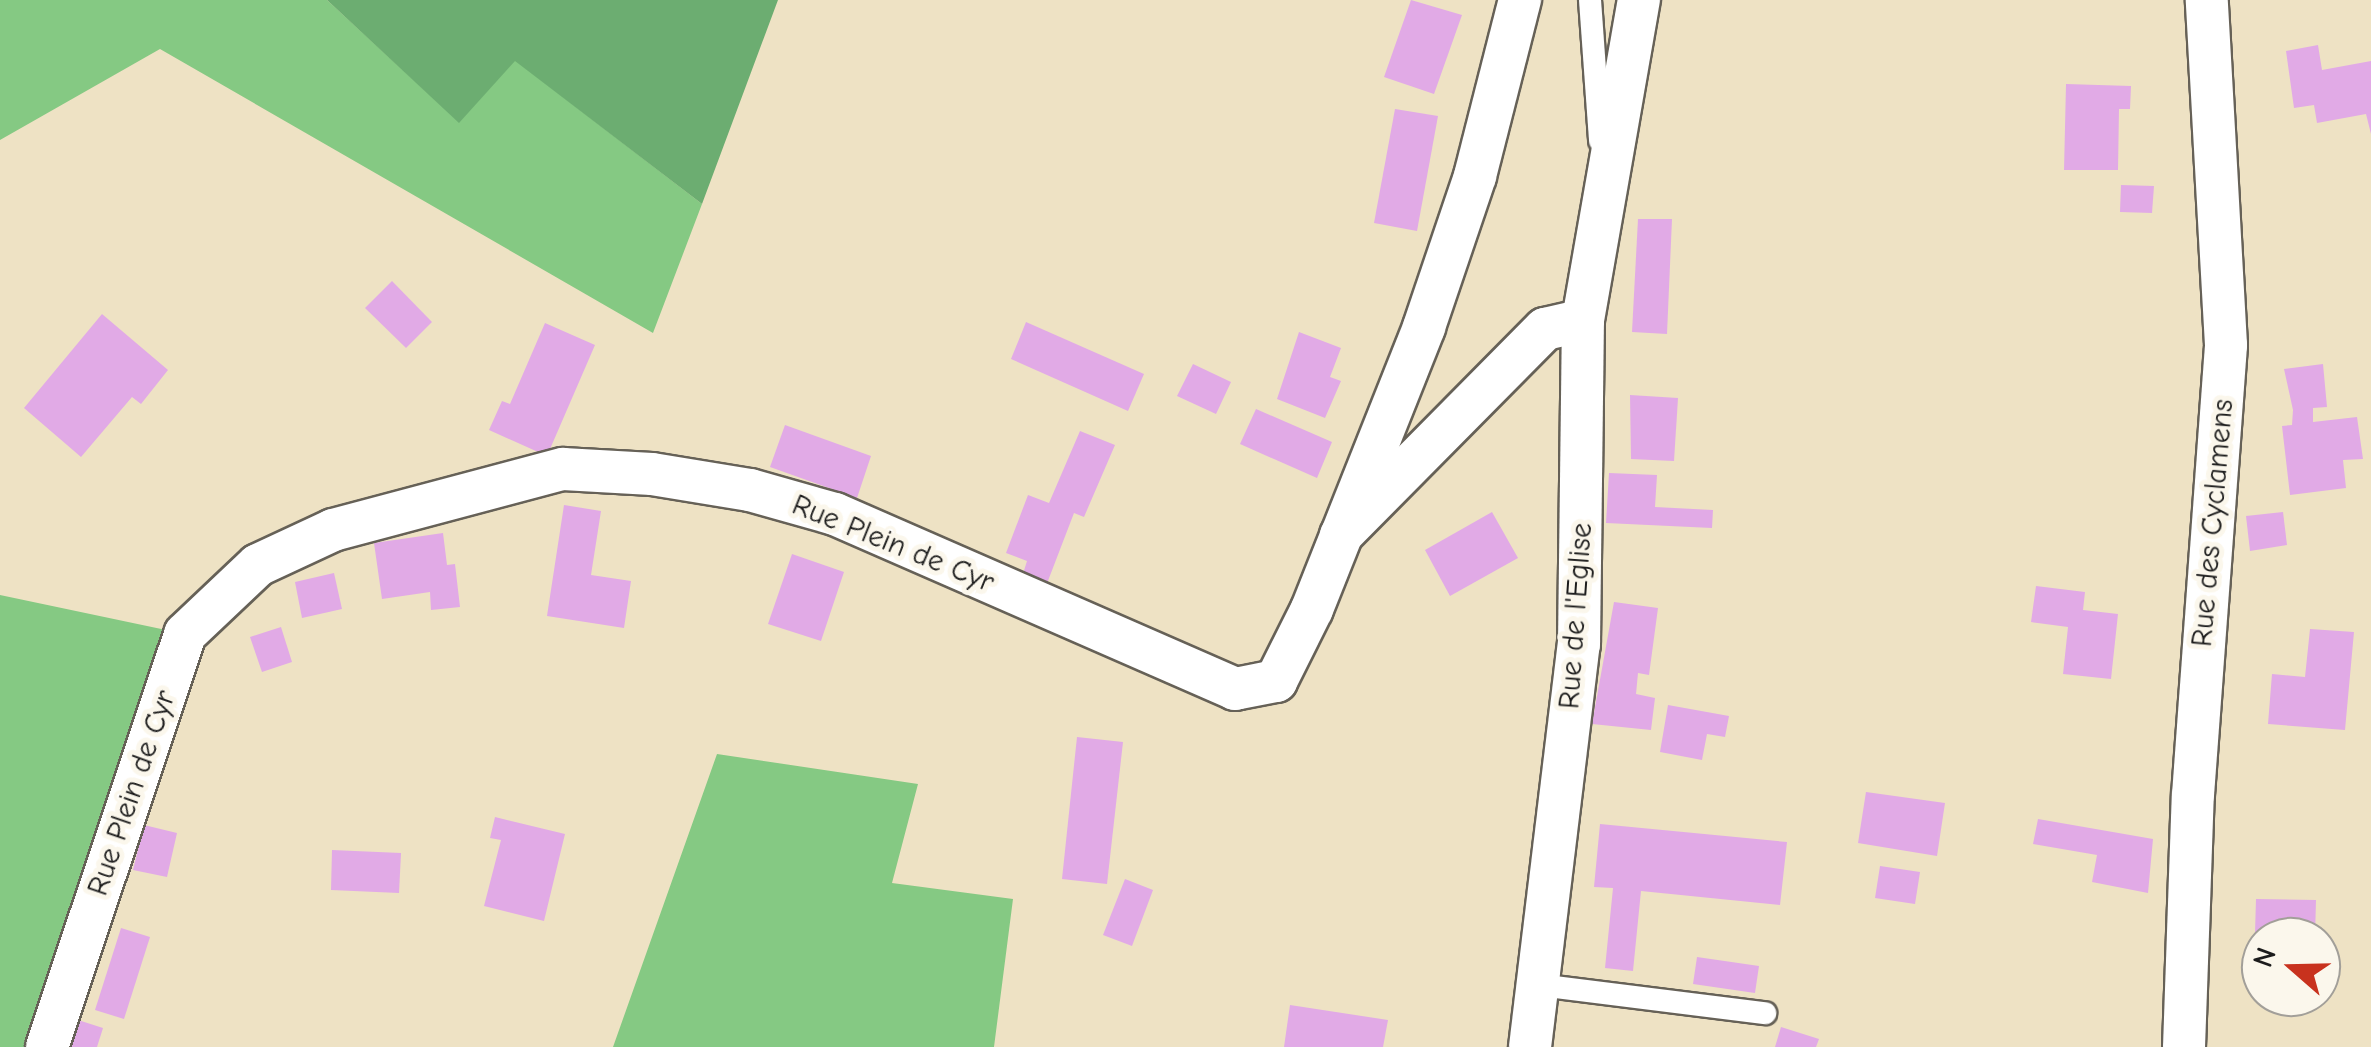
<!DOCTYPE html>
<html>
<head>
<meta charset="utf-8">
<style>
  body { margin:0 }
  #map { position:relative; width:2371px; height:1047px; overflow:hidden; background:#eee2c4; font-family:"Comic Neue",sans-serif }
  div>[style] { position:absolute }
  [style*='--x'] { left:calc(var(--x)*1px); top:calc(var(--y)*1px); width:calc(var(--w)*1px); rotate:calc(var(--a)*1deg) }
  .green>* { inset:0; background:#85c983 }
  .forest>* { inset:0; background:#6cad71 }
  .building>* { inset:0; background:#e1aae6 }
  .roads { filter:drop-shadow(2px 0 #666157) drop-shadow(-2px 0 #666157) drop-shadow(0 2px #666157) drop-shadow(0 -2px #666157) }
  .service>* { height:22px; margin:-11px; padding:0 11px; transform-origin:11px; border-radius:11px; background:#fff }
  .minor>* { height:42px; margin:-21px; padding:0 21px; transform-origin:21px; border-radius:21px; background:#fff }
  span { translate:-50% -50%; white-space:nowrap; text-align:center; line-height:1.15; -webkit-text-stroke:10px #fbf7ec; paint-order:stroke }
  .street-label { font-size:30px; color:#1c1c1c }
  .north { position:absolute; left:2241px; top:917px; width:100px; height:100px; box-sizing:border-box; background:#fbf7ec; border:2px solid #a29f99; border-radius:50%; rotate:290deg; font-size:28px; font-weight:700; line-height:40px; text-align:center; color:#1c1c1c }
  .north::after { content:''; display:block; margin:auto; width:35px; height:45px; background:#c8321e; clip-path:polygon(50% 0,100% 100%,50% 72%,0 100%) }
</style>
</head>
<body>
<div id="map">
  <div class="green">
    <div style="clip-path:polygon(0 0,327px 0,459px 122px,515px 60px,702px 204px,653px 333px,160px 49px,0 140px)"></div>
    <div style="clip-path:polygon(0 595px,185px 634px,47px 1047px,0 1047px)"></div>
    <div style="clip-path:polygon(717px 754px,918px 784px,892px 883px,1013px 899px,994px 1047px,613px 1047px)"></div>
  </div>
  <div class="forest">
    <div style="clip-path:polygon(327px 0,778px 0,702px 204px,515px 61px,459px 123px)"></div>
  </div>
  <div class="building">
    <div style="clip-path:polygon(1411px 0,1462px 15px,1434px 94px,1384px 77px)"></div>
    <div style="clip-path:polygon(2318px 45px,2322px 70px,2371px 61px,2371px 134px,2366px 114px,2317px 123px,2314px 105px,2294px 108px,2286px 51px)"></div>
    <div style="clip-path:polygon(2066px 84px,2131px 86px,2130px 109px,2119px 109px,2118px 170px,2064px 170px)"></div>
    <div style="clip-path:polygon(1395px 109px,1438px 116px,1417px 231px,1374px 223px)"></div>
    <div style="clip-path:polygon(2121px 185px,2154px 186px,2152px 213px,2120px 212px)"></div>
    <div style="clip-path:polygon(1638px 219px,1672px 219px,1667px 334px,1632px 332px)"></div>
    <div style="clip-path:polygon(392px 281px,432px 322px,406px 348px,365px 308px)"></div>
    <div style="clip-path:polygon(102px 314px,168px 370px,141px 404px,132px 397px,81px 457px,24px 408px)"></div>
    <div style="clip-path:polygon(1026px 322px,1144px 374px,1128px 411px,1011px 359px)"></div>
    <div style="clip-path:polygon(545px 323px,595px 345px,547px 456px,489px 430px,502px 401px,510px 404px)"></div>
    <div style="clip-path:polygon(1299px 332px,1341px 348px,1330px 377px,1341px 381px,1325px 418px,1277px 399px)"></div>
    <div style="clip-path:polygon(1193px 364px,1231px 382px,1216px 414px,1177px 396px)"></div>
    <div style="clip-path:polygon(2323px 364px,2327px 407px,2313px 408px,2313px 422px,2357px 417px,2363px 459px,2343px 460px,2346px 488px,2290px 495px,2282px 426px,2292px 425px,2293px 410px,2284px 369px)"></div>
    <div style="clip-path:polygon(1630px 395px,1678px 398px,1674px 461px,1631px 459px)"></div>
    <div style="clip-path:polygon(1256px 409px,1332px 442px,1317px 478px,1240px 444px)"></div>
    <div style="clip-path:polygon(785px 425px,871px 456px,857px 498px,770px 467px)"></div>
    <div style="clip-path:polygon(1080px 431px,1115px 445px,1084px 517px,1074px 513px,1046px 586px,1022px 577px,1027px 561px,1006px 553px,1028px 495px,1049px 503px)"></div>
    <div style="clip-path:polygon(1609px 473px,1657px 475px,1655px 507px,1713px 510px,1712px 528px,1606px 523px)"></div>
    <div style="clip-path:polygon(564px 505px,601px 511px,591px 575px,631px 581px,624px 628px,547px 616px)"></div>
    <div style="clip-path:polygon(1492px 512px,1518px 558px,1450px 596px,1425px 550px)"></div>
    <div style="clip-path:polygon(2283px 512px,2287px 545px,2250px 551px,2246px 516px)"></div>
    <div style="clip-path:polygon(443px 533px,447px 565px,455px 564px,460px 607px,431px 610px,430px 592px,382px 599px,374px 543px)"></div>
    <div style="clip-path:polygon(792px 554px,844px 572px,821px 641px,768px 624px)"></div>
    <div style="clip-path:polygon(334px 573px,342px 609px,302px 618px,295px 582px)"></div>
    <div style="clip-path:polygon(2036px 586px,2085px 592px,2083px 610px,2118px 614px,2111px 679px,2063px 674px,2068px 627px,2031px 622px)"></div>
    <div style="clip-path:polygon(1614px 602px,1658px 608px,1649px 675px,1638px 673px,1636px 694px,1655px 698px,1651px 730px,1592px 724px)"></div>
    <div style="clip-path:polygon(281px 627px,292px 662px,262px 672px,250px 637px)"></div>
    <div style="clip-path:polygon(2310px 629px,2354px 632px,2345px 730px,2268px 724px,2272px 674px,2305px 677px)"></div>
    <div style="clip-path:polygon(1668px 705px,1729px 716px,1725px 737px,1707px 734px,1702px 760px,1660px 752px)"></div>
    <div style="clip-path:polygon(1077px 737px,1123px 742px,1107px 884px,1062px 879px)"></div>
    <div style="clip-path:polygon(1866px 792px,1945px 803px,1937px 856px,1858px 843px)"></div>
    <div style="clip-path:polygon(495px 817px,565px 834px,544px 921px,484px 906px,501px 840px,490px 838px)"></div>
    <div style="clip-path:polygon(2038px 819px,2153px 839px,2148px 893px,2092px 882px,2097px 855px,2033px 844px)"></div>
    <div style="clip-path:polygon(1600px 824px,1787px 842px,1780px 905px,1641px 891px,1633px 971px,1605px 968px,1613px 888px,1594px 887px)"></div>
    <div style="clip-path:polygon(144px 825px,177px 833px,167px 877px,133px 870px)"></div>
    <div style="clip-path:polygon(332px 850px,401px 853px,399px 893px,331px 890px)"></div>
    <div style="clip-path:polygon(1880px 866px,1920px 872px,1915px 904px,1875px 898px)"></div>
    <div style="clip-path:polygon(1125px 879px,1153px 890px,1132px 946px,1103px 935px)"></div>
    <div style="clip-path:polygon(2256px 899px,2316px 900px,2315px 937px,2261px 937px,2261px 967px,2254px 967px)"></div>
    <div style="clip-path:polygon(121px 928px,150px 937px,124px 1019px,95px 1010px)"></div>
    <div style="clip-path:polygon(1697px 957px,1759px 966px,1755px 993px,1693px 984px)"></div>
    <div style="clip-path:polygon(1290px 1005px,1388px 1020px,1383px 1047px,1284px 1047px)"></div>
    <div style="clip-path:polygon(78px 1020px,103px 1028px,97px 1047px,69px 1047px)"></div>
    <div style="clip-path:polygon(1781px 1027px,1819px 1039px,1816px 1047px,1775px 1047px)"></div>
  </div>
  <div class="roads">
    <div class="service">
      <div style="--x:1590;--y:0;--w:141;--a:85.9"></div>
      <div style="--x:1539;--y:985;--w:228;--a:7.1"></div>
    </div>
    <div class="minor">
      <div style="--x:1341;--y:535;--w:290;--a:-45.3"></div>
      <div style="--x:1545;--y:329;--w:39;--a:-13"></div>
      <div style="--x:47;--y:1047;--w:435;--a:-71.5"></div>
      <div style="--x:185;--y:634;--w:100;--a:-43.4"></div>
      <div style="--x:258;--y:565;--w:83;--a:-25"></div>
      <div style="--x:333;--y:530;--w:238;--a:-14.9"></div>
      <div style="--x:563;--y:469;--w:89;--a:3.2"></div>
      <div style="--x:652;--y:474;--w:99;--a:9.3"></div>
      <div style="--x:750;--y:490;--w:88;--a:15.8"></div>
      <div style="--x:835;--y:514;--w:437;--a:23.6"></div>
      <div style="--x:1235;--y:689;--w:42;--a:-11"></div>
      <div style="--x:1276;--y:681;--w:80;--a:-63.4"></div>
      <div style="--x:1312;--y:609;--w:303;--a:-68.3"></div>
      <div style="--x:1424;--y:327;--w:159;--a:-71.3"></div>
      <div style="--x:1475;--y:176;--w:182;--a:-75.7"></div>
      <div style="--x:1530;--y:1047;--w:406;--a:-83.1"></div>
      <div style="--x:1579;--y:644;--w:324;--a:-89.3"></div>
      <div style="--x:1583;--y:320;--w:325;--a:-80.1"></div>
      <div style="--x:2184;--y:1047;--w:252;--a:-88"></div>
      <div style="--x:2193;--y:795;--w:451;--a:-85.8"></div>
      <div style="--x:2226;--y:345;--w:346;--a:-93.2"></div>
    </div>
  </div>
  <div class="street-label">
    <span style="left:2213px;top:523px;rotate:-85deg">Rue des Cyclamens</span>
    <span style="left:893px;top:544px;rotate:22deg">Rue Plein de Cyr</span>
    <span style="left:1576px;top:616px;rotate:-86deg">Rue de l'Eglise</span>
    <span style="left:132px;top:793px;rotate:-71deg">Rue Plein de Cyr</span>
  </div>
  <div class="north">N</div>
</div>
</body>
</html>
